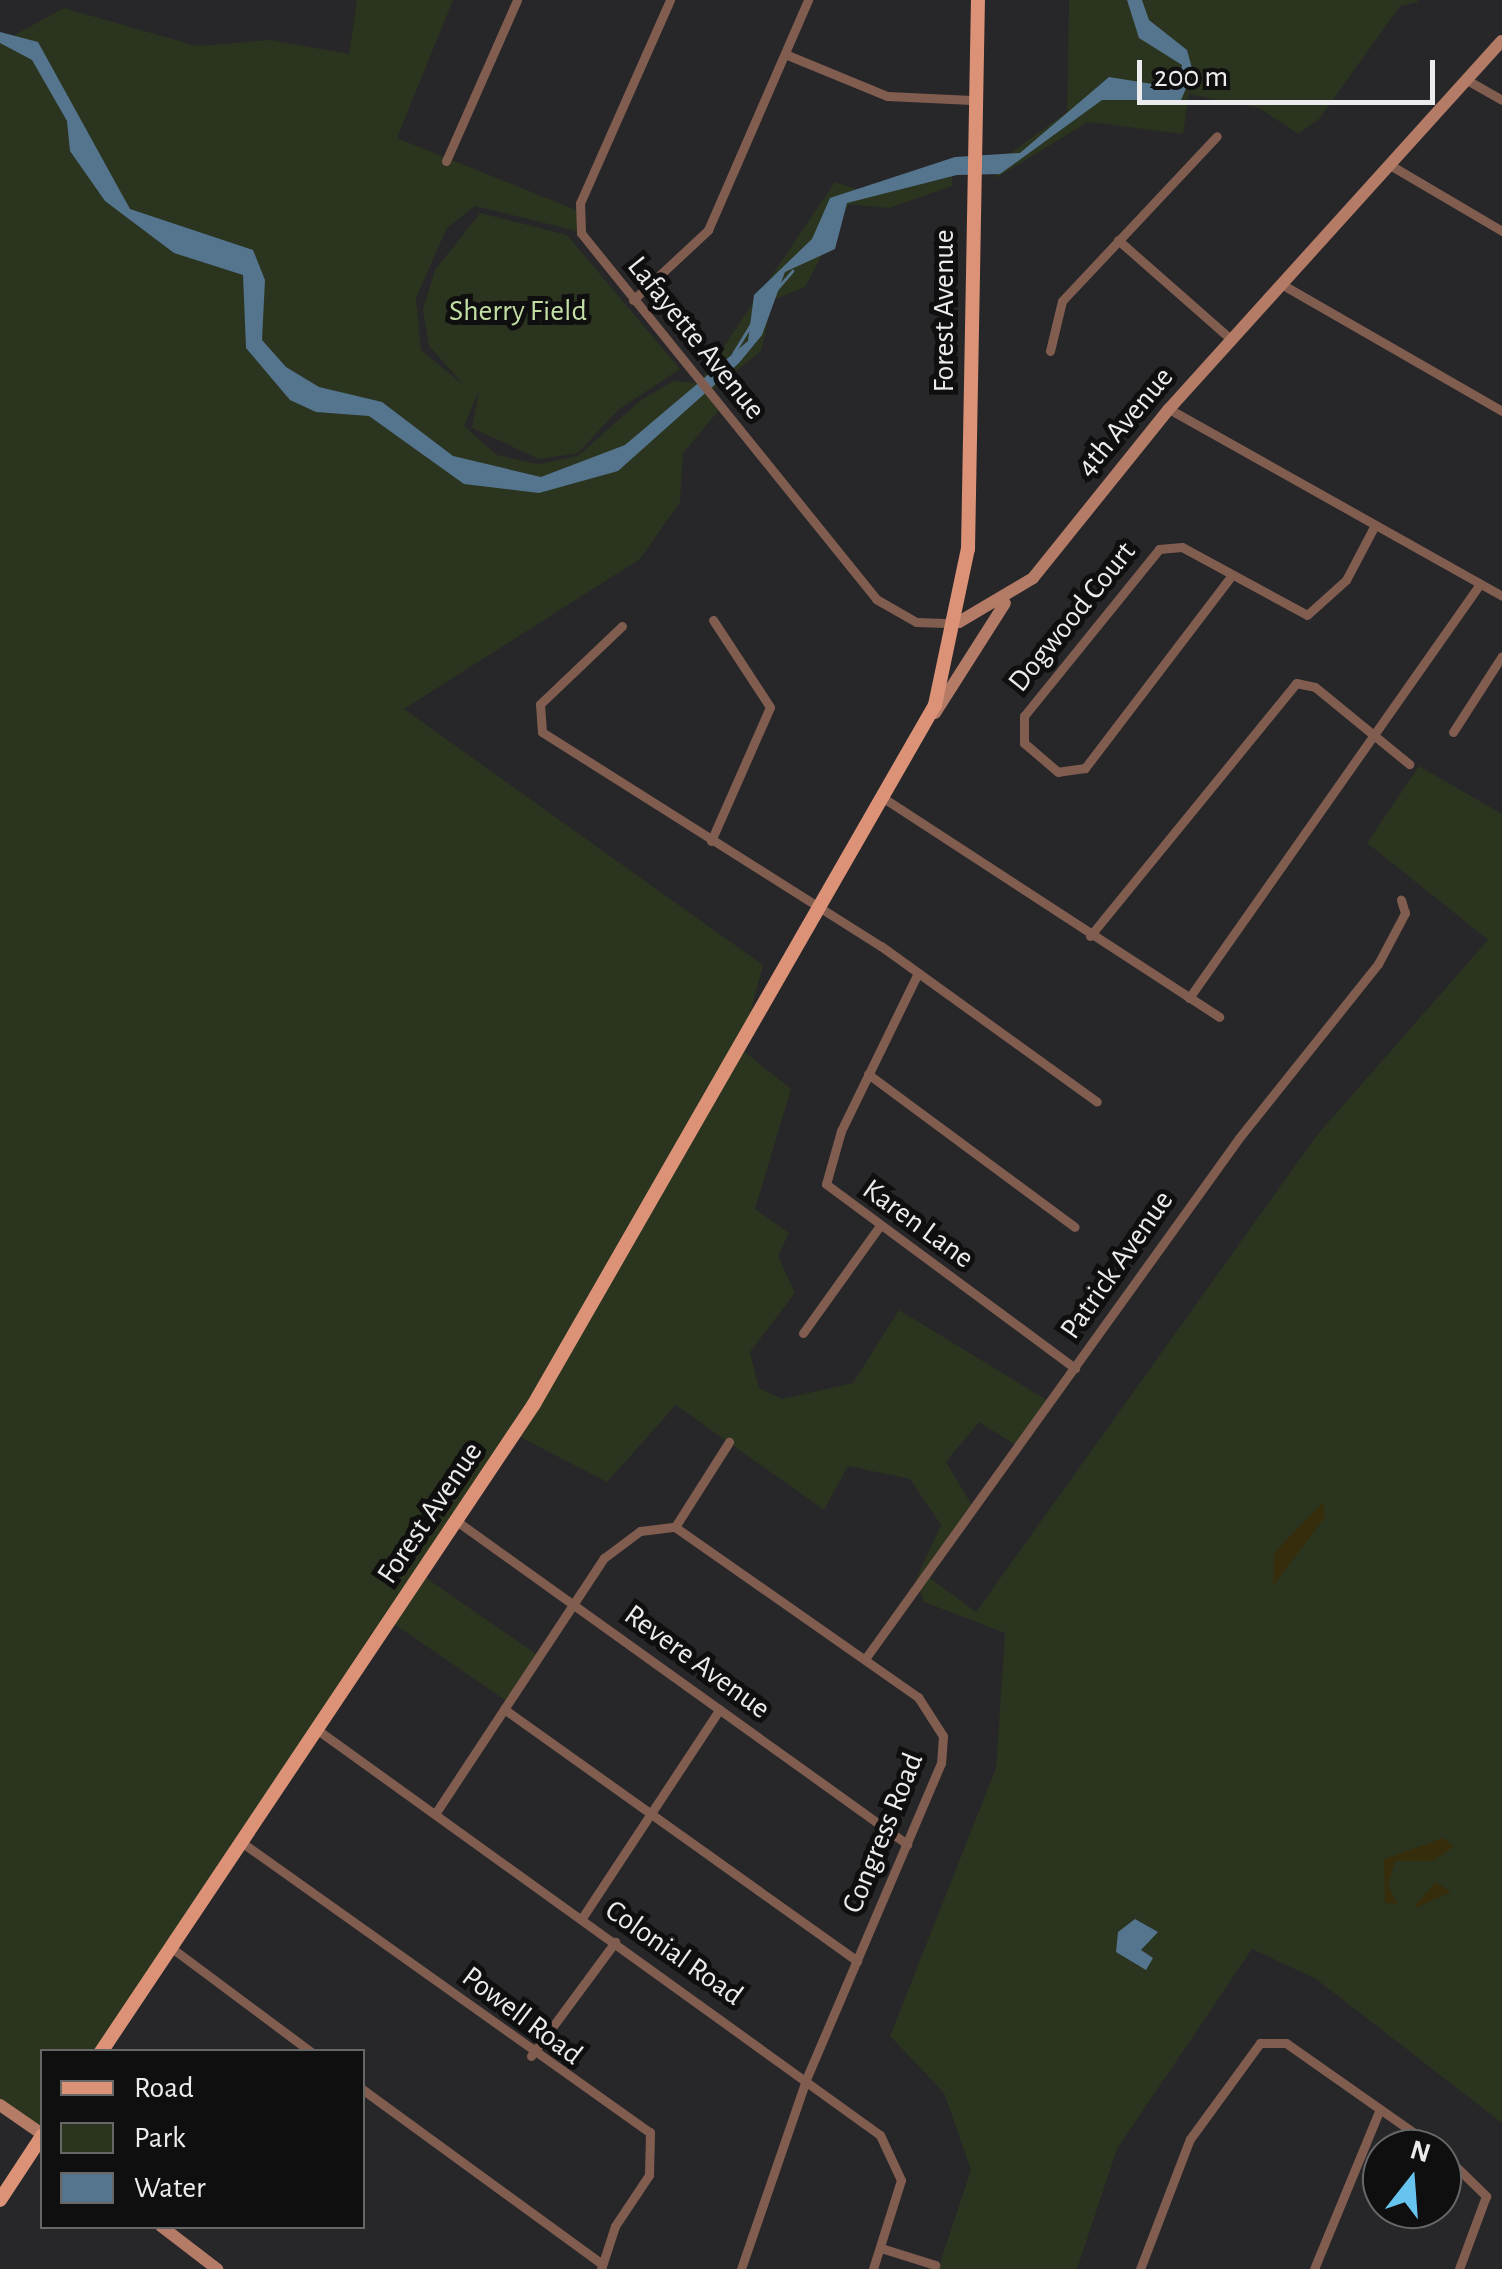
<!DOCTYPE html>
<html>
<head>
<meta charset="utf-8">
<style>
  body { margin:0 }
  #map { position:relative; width:1502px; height:2269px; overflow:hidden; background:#272629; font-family:"Alegreya Sans",sans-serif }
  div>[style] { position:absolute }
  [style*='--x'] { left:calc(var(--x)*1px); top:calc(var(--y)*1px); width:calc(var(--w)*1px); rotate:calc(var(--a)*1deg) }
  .green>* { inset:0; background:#2b341f }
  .sand>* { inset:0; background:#362d0d }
  .water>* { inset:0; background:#55758e }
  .stream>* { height:2.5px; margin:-1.25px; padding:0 1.25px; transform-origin:1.25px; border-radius:1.25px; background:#55758e }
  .street>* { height:9px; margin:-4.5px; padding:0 4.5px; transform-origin:4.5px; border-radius:4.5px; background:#815d50 }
  .secondary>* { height:12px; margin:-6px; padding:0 6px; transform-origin:6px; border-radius:6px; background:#b47b66 }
  .primary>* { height:14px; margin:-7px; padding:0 7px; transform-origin:7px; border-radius:7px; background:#db9277 }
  span { translate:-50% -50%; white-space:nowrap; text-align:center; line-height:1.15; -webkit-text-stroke:10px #100f10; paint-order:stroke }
  .park-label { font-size:30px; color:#c3dea3 }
  .street-label { font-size:30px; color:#ecebed }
  .legend { position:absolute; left:40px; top:2049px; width:325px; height:180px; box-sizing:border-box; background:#100f10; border:2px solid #686768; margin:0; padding:12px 18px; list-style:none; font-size:30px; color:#ecebed }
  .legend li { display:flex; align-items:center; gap:20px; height:50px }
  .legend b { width:50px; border:2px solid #686768 }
  .north { position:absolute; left:1362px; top:2129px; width:100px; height:100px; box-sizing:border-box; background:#100f10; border:2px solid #686768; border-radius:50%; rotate:17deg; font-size:28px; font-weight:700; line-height:40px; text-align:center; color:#ecebed }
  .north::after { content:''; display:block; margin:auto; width:35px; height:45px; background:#67c4ef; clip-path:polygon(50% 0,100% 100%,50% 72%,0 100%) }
  .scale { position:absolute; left:1137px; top:60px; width:298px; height:45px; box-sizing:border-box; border:5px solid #ecebed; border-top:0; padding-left:12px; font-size:30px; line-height:35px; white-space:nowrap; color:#ecebed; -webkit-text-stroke:8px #100f10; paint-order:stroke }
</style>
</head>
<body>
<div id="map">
  <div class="green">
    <div style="clip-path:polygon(357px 0,453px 0,397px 138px,579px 211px,581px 232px,475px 206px,447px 228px,416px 298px,421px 350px,464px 385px,429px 346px,423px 310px,435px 270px,480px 213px,567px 235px,680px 369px,618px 410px,578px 453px,539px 459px,472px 428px,479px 391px,464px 426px,497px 455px,538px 464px,578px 456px,641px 400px,673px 381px,699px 383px,835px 182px,866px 192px,952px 172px,952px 186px,889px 208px,849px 204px,805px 287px,773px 300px,761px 351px,710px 392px,720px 409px,683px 453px,680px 502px,640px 559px,404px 709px,763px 965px,741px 1049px,791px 1089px,755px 1209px,789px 1233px,778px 1256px,795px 1293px,750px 1352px,759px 1388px,782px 1399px,853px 1383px,899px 1310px,1050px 1402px,1019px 1447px,979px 1422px,946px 1462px,974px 1509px,926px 1575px,976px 1612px,1317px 1135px,1488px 940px,1367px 843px,1419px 766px,1502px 814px,1502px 2123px,1316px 1979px,1252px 1949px,1117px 2149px,1077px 2269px,938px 2269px,971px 2170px,944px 2093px,890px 2036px,996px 1768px,1005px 1633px,924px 1602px,916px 1579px,941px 1525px,910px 1479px,848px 1466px,824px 1510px,676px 1405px,607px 1482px,516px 1435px,422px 1575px,539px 1656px,508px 1702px,391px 1622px,101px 2051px,42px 2052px,42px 2134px,0 2105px,0 43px,64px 8px,197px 46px,270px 40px,349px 54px)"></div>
    <div style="clip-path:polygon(1069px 0,1417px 0,1418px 2px,1400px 6px,1319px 119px,1298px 134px,1259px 108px,1189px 94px,1183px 134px,1088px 122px,996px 178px,996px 164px,1067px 112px)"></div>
  </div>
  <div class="sand">
    <div style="clip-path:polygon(1323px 1502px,1325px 1517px,1273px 1586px,1274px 1553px)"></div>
    <div style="clip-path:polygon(1443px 1838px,1454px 1846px,1433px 1861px,1395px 1861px,1388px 1885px,1397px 1904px,1385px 1903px,1384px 1859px)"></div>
    <div style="clip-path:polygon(1436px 1882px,1451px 1892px,1416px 1908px,1415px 1905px)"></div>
  </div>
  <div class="water">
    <div style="clip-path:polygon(1127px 0,1142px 0,1149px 20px,1187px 50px,1193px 72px,1181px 100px,1102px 100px,1000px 174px,957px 175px,847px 203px,835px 249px,785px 272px,762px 335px,739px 363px,618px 471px,539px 493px,464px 484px,369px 416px,316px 412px,290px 400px,246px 348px,243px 275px,174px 253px,105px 201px,70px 151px,67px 121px,32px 60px,0 43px,0 32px,38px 42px,130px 209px,253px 250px,265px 280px,262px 340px,286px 367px,319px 387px,382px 402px,453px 456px,541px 477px,625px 445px,748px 341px,754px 295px,812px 239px,830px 198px,955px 157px,1020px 153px,1109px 77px,1178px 88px,1182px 65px,1139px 38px)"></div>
    <div style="clip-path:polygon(1135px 1919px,1158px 1932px,1141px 1950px,1153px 1958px,1146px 1970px,1116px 1952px,1118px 1932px)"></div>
  </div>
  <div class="stream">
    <div style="--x:768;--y:299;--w:37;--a:-49"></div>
    <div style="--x:733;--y:354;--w:42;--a:-58.6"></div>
  </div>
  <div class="street">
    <div style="--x:670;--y:0;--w:222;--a:113.9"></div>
    <div style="--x:580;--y:203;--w:30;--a:88"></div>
    <div style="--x:581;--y:233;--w:470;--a:51.1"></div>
    <div style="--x:876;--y:599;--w:46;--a:29.9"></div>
    <div style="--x:916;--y:622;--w:37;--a:2"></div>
    <div style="--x:785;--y:54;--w:110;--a:22.4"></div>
    <div style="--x:887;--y:96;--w:85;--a:2.7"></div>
    <div style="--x:1467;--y:80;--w:40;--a:29.7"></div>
    <div style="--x:446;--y:161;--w:176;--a:-66.2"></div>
    <div style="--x:1390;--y:165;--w:130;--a:30.5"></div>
    <div style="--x:1118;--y:240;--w:152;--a:41.3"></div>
    <div style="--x:1283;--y:285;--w:253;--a:29.9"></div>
    <div style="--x:633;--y:300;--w:103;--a:-43"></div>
    <div style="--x:708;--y:230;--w:251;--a:-66.5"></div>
    <div style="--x:1050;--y:351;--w:51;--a:-76.5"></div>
    <div style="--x:1062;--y:301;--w:226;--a:-46.8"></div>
    <div style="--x:1169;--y:409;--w:382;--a:29.3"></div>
    <div style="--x:1232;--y:575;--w:243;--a:127.3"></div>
    <div style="--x:1085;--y:768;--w:27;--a:172"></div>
    <div style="--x:1058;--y:772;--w:45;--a:-139.5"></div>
    <div style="--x:1024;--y:743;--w:27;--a:-90"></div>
    <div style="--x:1024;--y:716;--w:215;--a:-51"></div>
    <div style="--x:1159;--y:549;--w:23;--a:-5"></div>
    <div style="--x:1182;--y:547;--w:142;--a:28.5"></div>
    <div style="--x:1307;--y:615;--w:52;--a:-41.9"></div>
    <div style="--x:1346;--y:580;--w:62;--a:-62.2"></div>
    <div style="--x:622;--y:626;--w:113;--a:136.4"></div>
    <div style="--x:540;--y:704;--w:28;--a:86"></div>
    <div style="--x:542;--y:732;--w:401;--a:32.3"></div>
    <div style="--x:881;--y:946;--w:266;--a:35.8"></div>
    <div style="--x:1453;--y:732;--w:90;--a:-57.2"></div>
    <div style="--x:885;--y:799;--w:399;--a:33.1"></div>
    <div style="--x:711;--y:841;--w:146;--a:-66.2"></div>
    <div style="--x:770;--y:707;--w:104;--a:-123.2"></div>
    <div style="--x:1090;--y:936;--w:326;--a:-50.8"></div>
    <div style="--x:1296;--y:683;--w:19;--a:12"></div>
    <div style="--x:1315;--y:687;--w:122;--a:39.3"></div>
    <div style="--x:918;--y:973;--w:176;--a:116"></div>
    <div style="--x:841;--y:1131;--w:55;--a:105.8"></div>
    <div style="--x:826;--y:1184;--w:310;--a:36.5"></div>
    <div style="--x:1189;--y:998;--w:506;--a:-54.9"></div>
    <div style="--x:868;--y:1074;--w:257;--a:36.5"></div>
    <div style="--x:803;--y:1333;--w:130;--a:-54.4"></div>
    <div style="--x:458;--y:1522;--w:553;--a:35.65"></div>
    <div style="--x:675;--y:1527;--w:297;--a:35"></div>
    <div style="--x:918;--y:1697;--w:46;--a:57.3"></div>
    <div style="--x:943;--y:1736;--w:27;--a:94"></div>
    <div style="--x:941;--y:1763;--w:345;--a:113.1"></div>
    <div style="--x:806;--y:2080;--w:200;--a:109"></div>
    <div style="--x:865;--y:1659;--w:641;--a:-54.33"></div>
    <div style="--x:1239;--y:1138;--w:223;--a:-51.4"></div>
    <div style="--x:1378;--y:964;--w:58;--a:-62.1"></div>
    <div style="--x:1405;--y:913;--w:14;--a:-107"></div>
    <div style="--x:504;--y:1709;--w:434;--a:35.5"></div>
    <div style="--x:319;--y:1731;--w:691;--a:35.76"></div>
    <div style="--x:880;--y:2135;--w:50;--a:65"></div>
    <div style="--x:901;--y:2180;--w:93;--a:107.5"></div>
    <div style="--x:435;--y:1814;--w:307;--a:-56.6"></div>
    <div style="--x:604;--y:1558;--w:45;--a:-36.9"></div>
    <div style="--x:640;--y:1531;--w:35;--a:-7"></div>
    <div style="--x:675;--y:1527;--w:101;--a:-57.6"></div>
    <div style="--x:244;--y:1844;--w:498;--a:35.4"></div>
    <div style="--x:650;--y:2132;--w:43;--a:91.3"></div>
    <div style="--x:649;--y:2175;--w:61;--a:123.7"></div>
    <div style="--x:615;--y:2226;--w:45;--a:108"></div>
    <div style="--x:582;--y:1918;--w:250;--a:-56.6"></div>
    <div style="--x:173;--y:1949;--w:172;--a:36.7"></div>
    <div style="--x:531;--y:2056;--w:142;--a:-53.6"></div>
    <div style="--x:362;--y:2089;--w:297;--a:36.1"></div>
    <div style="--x:1442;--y:2153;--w:62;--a:44.3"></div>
    <div style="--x:1486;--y:2196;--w:78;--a:110.3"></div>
    <div style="--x:881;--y:2248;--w:57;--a:17.5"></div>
    <div style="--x:1140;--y:2269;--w:139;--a:-69"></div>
    <div style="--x:1190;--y:2139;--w:119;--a:-53.9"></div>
    <div style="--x:1260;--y:2043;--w:26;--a:0"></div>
    <div style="--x:1286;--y:2043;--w:184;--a:35.1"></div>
    <div style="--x:1314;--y:2269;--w:173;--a:-67.6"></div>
  </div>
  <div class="secondary">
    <div style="--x:959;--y:622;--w:86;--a:-30.7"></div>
    <div style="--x:1033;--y:578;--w:217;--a:-51.2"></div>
    <div style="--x:1169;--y:409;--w:496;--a:-47.9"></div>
    <div style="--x:935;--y:713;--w:130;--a:-57.5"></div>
    <div style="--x:0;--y:2105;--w:51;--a:34.6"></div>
    <div style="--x:161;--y:2226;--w:71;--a:37.5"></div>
  </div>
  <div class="primary">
    <div style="--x:101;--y:2052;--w:779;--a:-56.25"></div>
    <div style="--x:534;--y:1404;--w:806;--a:-60.16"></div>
    <div style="--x:935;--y:705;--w:159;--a:-78.1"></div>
    <div style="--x:968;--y:549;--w:549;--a:-88.96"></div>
    <div style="--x:0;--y:2200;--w:77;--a:-56.7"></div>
  </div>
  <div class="park-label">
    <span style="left:518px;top:311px">Sherry Field</span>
  </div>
  <div class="street-label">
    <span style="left:944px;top:311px;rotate:-90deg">Forest Avenue</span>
    <span style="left:696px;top:338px;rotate:51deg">Lafayette Avenue</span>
    <span style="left:1125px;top:422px;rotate:-50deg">4th Avenue</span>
    <span style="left:1072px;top:617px;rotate:-51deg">Dogwood Court</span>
    <span style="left:918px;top:1224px;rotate:36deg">Karen Lane</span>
    <span style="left:1117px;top:1265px;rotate:-55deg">Patrick Avenue</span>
    <span style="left:430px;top:1513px;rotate:-56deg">Forest Avenue</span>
    <span style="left:697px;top:1662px;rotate:36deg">Revere Avenue</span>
    <span style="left:883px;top:1833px;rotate:-68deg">Congress Road</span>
    <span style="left:674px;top:1953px;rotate:35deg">Colonial Road</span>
    <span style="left:522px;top:2016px;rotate:37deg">Powell Road</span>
  </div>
  <ul class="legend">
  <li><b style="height:12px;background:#db9277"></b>Road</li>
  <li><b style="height:28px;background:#2b341f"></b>Park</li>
  <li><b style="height:28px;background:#55758e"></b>Water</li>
  </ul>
  <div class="north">N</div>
  <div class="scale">200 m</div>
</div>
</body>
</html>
